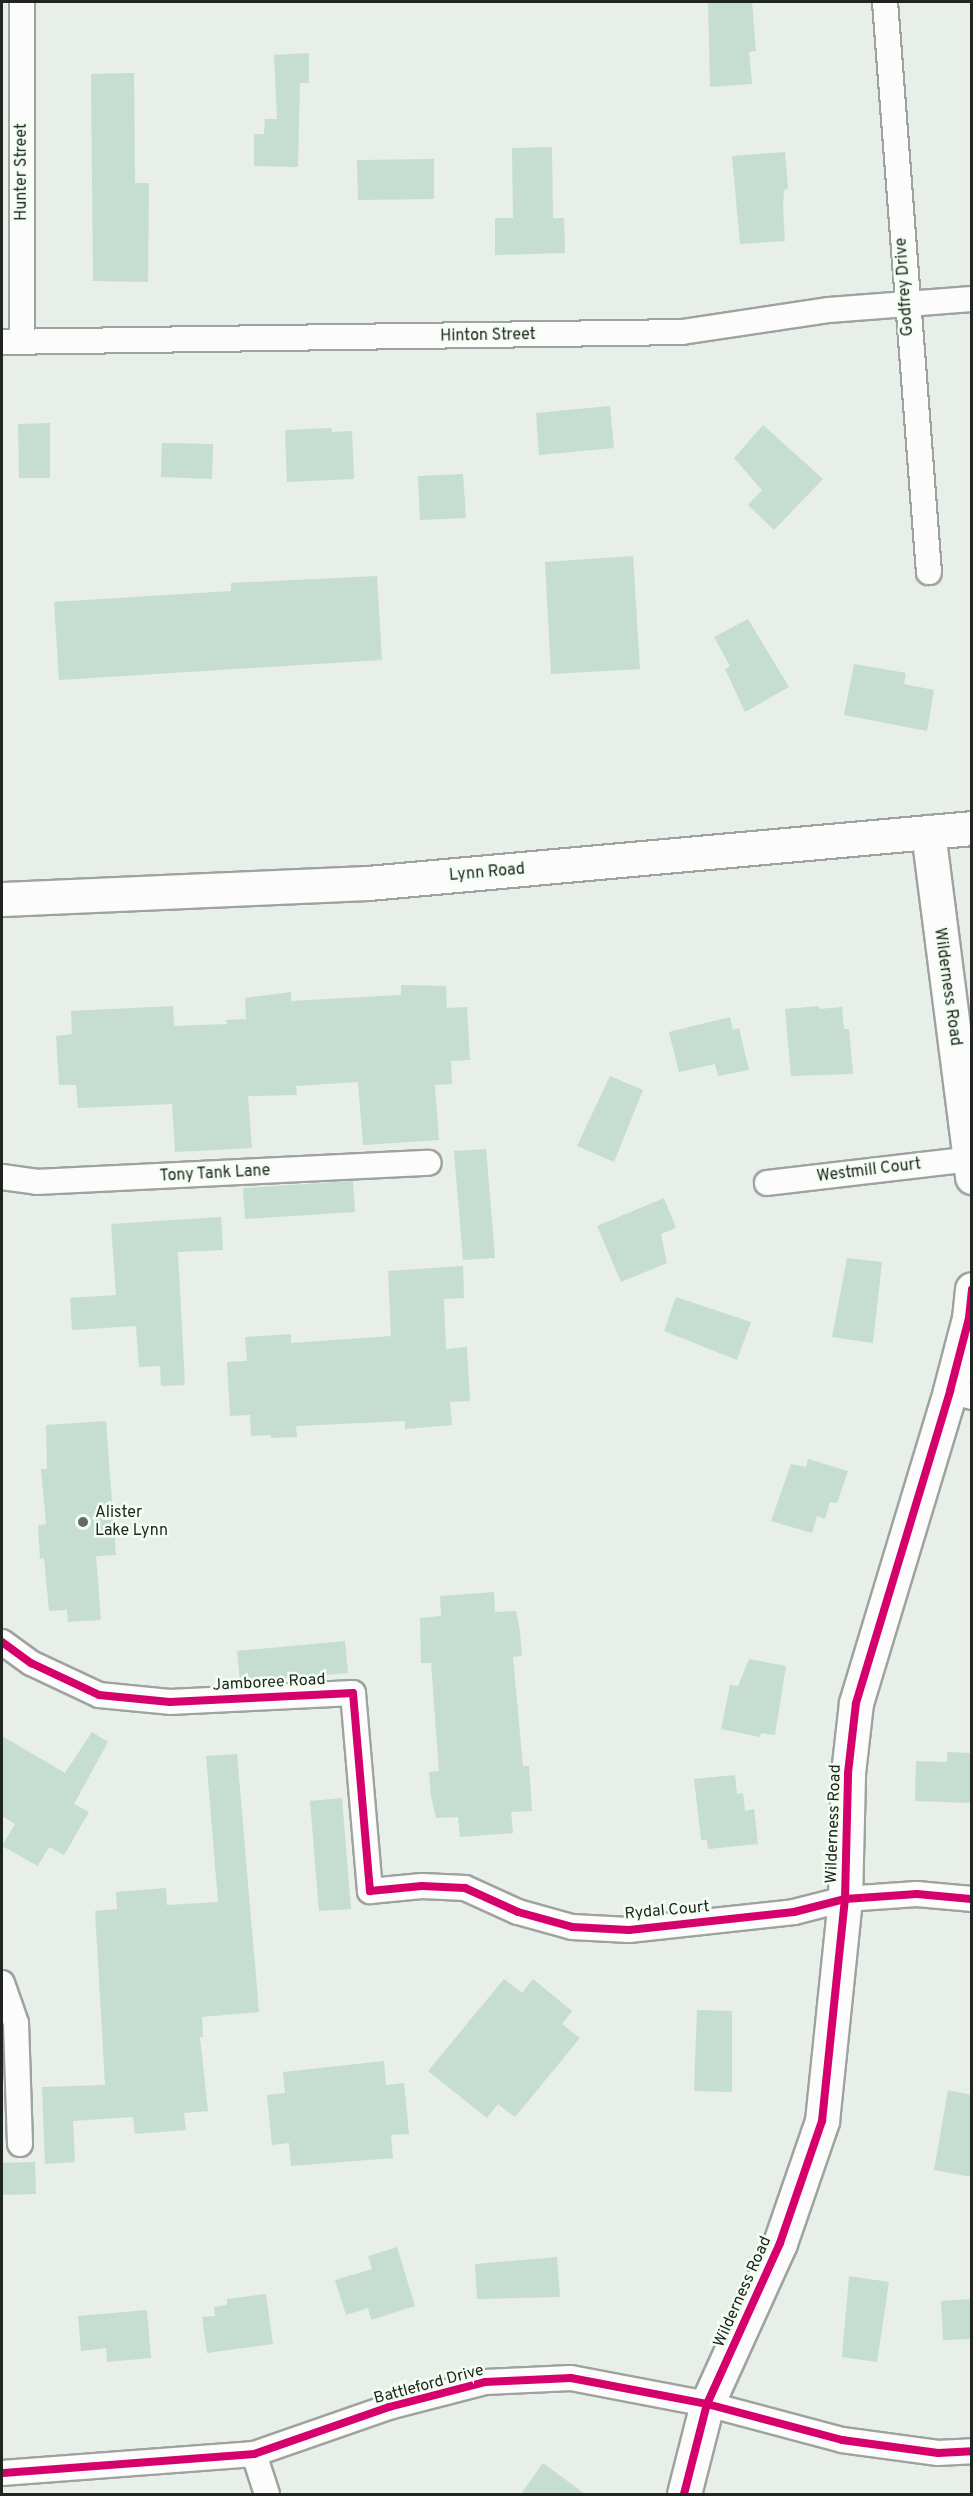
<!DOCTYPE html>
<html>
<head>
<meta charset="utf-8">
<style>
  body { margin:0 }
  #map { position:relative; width:973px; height:2496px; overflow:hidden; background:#e8eee8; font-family:Overpass,sans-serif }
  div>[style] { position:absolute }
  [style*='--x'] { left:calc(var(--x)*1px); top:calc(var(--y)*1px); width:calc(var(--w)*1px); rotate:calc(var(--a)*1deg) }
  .building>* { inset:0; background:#c6ddd2 }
  .roads { filter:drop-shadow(2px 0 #9fa39f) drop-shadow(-2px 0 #9fa39f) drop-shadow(0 2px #9fa39f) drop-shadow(0 -2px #9fa39f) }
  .street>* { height:24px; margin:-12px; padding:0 12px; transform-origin:12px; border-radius:12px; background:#fcfcfc }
  .secondary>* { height:33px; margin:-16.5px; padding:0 16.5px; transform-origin:16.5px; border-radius:16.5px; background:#fcfcfc }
  .cycleway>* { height:8px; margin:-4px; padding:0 4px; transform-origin:4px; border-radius:4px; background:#d6006c }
  .dots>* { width:16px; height:16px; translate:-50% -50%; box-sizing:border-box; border:3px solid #f3fef2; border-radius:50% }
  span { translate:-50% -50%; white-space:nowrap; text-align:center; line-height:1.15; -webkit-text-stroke:5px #f3fef2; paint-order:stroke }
  .street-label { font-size:16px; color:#212521 }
  .poi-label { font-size:16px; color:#212521 }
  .left { translate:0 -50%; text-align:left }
  .frame { position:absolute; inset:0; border:3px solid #212521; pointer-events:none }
</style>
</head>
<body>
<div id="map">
  <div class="building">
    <div style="clip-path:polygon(708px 2px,752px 2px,756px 51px,749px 52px,752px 84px,710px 87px)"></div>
    <div style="clip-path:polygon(309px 53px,309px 83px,300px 83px,298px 167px,254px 166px,254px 134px,264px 134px,265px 119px,277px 119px,274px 55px)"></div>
    <div style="clip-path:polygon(134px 73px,135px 183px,149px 183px,148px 282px,93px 281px,91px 74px)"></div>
    <div style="clip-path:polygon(552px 147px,553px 218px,564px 218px,565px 253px,495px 255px,495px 218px,513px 218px,512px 148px)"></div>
    <div style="clip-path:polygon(785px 152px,788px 189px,784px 190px,783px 208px,785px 241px,740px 244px,732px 156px)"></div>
    <div style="clip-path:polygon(434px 159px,434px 199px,358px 200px,357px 160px)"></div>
    <div style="clip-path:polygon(610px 406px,614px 448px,539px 455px,536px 413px)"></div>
    <div style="clip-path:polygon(50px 423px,50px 478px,19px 478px,18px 424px)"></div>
    <div style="clip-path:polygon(763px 425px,823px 479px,774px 530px,748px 505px,762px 490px,734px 458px)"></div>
    <div style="clip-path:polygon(331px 428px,332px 432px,352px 431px,354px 479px,287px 482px,285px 430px)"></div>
    <div style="clip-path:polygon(162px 443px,213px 444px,212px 479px,161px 477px)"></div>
    <div style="clip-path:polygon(463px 474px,466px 518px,420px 520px,418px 476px)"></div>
    <div style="clip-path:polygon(633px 556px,640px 669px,551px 674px,545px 562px)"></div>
    <div style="clip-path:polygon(377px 576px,382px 660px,59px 680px,54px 602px,231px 591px,231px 583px)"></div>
    <div style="clip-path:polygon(748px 619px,789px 687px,745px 712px,725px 669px,730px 666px,714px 637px)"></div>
    <div style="clip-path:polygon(854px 664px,906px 673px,904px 684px,934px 690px,927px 731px,844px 715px)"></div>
    <div style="clip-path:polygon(401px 985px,446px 986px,447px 1008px,467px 1007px,470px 1060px,451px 1061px,452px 1084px,435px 1085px,439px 1140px,363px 1145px,358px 1082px,296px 1086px,297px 1095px,248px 1096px,252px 1148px,175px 1152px,172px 1104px,78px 1108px,76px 1085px,59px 1085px,56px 1036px,72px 1034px,71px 1011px,173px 1006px,174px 1026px,227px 1024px,226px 1020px,246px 1019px,245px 998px,291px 992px,291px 1001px,401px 995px)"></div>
    <div style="clip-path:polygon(819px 1006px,819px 1009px,842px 1007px,844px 1029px,849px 1029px,853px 1074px,791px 1076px,785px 1009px)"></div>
    <div style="clip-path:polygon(730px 1017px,733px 1030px,739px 1028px,749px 1070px,718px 1076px,715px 1064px,679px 1072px,669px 1032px)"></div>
    <div style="clip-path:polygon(610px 1076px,643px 1090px,614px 1162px,577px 1146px)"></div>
    <div style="clip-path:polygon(486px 1149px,495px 1258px,463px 1260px,454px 1151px)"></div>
    <div style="clip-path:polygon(353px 1181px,355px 1212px,245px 1219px,243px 1188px)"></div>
    <div style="clip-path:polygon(664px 1198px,676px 1228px,661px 1234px,667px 1263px,621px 1282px,597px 1226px)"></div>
    <div style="clip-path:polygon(221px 1217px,223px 1250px,178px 1252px,185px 1385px,161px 1386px,160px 1366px,139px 1367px,136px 1326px,72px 1330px,70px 1298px,116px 1295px,111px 1224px)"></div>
    <div style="clip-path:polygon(847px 1258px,882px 1262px,873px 1343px,832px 1337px)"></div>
    <div style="clip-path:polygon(463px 1266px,464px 1298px,444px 1299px,446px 1349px,467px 1347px,470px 1401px,450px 1402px,452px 1425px,405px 1429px,405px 1421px,296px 1426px,297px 1437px,271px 1438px,271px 1435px,251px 1436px,250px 1415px,230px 1416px,227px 1362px,247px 1361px,245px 1337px,291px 1334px,291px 1343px,391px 1336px,388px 1271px)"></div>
    <div style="clip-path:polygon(676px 1297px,751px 1322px,737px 1360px,664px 1331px)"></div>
    <div style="clip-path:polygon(106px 1421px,116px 1555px,96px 1556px,101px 1620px,68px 1622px,67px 1610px,49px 1611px,44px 1558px,40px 1559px,38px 1525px,46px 1524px,41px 1469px,47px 1469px,46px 1425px)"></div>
    <div style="clip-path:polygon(808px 1459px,848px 1471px,837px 1503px,830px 1502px,825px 1519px,817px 1516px,812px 1533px,771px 1521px,791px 1464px,806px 1467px)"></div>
    <div style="clip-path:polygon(494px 1592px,495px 1612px,516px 1611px,520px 1631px,522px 1656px,513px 1657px,523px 1766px,529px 1766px,532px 1811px,511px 1812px,513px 1833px,460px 1837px,458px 1817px,436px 1818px,431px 1796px,429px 1772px,439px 1771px,431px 1663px,421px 1663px,420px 1618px,441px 1616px,440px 1596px)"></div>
    <div style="clip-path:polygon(345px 1641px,348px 1673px,240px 1682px,237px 1651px)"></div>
    <div style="clip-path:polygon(749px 1659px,786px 1666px,775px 1735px,761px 1733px,760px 1737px,721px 1729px,730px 1685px,738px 1686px)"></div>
    <div style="clip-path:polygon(92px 1732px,108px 1742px,74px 1804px,89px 1812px,64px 1855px,49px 1847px,38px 1866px,2px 1846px,15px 1824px,2px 1816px,2px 1736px,65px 1773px)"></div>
    <div style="clip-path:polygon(947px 1752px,972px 1753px,972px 1803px,915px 1801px,916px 1761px,947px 1762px)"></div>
    <div style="clip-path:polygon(237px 1754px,259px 2012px,202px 2017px,203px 2037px,200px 2037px,208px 2111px,184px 2113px,186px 2130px,135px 2134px,133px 2117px,73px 2121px,75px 2162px,45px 2164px,42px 2087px,105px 2085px,95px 1911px,117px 1909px,116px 1892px,166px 1888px,167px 1905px,218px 1902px,206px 1756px)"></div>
    <div style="clip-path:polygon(735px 1775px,737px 1794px,743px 1793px,745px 1811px,754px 1809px,758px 1844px,708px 1849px,707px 1840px,701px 1840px,694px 1779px)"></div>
    <div style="clip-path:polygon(342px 1798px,351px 1909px,319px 1911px,310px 1801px)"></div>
    <div style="clip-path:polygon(504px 1979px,522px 1993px,533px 1979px,572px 2011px,562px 2024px,580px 2038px,515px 2117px,498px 2104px,487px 2118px,428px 2071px)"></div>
    <div style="clip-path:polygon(697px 2010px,732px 2011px,732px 2092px,694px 2091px)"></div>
    <div style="clip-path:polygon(384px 2061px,386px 2085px,404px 2083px,409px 2134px,391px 2135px,393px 2158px,291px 2166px,289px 2143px,272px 2145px,267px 2095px,285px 2093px,283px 2072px)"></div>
    <div style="clip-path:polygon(948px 2090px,972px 2095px,972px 2177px,934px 2170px)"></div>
    <div style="clip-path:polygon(35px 2162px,36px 2194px,2px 2195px,2px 2163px)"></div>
    <div style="clip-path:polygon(397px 2247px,415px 2306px,371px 2320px,368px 2308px,346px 2315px,335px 2280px,372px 2269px,368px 2256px)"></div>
    <div style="clip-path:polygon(557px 2257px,560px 2297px,477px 2299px,475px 2264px)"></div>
    <div style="clip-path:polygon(849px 2276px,889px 2282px,877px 2362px,842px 2357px)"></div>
    <div style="clip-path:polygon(266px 2294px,273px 2344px,207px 2353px,202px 2317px,215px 2316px,214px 2307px,227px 2305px,227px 2299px)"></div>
    <div style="clip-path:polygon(972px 2299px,972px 2339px,943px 2340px,941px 2301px)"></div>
    <div style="clip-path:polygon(147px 2310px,151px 2358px,107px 2362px,106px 2348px,81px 2351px,78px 2316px)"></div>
    <div style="clip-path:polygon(543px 2463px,585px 2494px,521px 2494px)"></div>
  </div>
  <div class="roads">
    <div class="street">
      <div style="--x:22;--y:2;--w:340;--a:90"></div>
      <div style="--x:885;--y:2;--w:572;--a:85.59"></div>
      <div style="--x:2;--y:342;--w:680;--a:-0.84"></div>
      <div style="--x:682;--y:332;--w:149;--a:-8.5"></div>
      <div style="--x:829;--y:310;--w:143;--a:-4.4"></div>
      <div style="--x:2;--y:1177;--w:34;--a:8"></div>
      <div style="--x:36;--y:1182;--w:393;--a:-2.8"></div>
      <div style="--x:767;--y:1183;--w:206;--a:-6.7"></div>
      <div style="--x:950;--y:1391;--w:23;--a:15"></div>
      <div style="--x:2;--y:1642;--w:36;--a:36"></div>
      <div style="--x:31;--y:1663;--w:75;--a:25.2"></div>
      <div style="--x:99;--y:1695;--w:71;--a:5.6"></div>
      <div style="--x:170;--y:1702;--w:183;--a:-2.8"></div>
      <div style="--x:353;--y:1693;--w:199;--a:85.1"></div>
      <div style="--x:370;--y:1891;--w:52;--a:-5.5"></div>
      <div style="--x:422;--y:1886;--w:43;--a:2.7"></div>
      <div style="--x:465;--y:1888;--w:58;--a:24.4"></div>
      <div style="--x:518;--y:1912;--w:56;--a:15.5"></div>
      <div style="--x:572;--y:1927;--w:57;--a:3"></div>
      <div style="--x:629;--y:1930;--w:166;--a:-6.2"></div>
      <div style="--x:794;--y:1912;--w:53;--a:-14.3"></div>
      <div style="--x:845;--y:1899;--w:72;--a:-4"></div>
      <div style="--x:917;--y:1894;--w:55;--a:5.2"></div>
      <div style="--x:2;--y:1983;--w:42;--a:70.7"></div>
      <div style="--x:16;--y:2023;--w:121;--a:88.1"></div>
      <div style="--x:254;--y:2454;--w:42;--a:72"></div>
      <div style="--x:2;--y:2473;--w:253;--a:-4.3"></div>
      <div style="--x:254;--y:2454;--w:143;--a:-19.2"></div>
      <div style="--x:389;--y:2407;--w:99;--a:-14.6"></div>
      <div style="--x:485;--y:2382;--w:86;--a:-2.7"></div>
      <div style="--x:571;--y:2378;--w:138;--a:10.8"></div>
      <div style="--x:707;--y:2404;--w:140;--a:14.9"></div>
      <div style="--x:842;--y:2440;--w:97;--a:7.7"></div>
      <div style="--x:938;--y:2453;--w:34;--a:-3"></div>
    </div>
    <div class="secondary">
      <div style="--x:928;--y:832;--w:348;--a:82.7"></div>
      <div style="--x:2;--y:899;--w:366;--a:-2.5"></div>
      <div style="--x:368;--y:883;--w:606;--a:-5.2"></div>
      <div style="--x:684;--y:2494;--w:93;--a:-75.7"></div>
      <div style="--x:707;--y:2404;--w:177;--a:-65.6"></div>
      <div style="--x:780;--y:2243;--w:129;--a:-71"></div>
      <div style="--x:822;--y:2121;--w:223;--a:-84.1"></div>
      <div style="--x:845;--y:1899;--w:126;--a:-88.6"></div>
      <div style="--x:848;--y:1773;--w:70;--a:-83.5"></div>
      <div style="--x:856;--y:1703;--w:326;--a:-73.2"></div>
      <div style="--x:950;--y:1391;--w:75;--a:-75.4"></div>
      <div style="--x:969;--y:1318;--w:29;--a:-84"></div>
    </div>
  </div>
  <div class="cycleway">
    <div style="--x:2;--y:1642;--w:36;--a:36"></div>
    <div style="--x:31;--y:1663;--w:75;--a:25.2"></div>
    <div style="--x:99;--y:1695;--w:71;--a:5.6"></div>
    <div style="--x:170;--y:1702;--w:183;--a:-2.8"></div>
    <div style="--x:353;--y:1693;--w:199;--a:85.1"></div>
    <div style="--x:370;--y:1891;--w:52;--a:-5.5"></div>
    <div style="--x:422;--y:1886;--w:43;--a:2.7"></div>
    <div style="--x:465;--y:1888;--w:58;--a:24.4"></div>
    <div style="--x:518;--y:1912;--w:56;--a:15.5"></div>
    <div style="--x:572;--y:1927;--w:57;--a:3"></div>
    <div style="--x:629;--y:1930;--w:166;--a:-6.2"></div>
    <div style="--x:794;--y:1912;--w:53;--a:-14.3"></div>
    <div style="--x:845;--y:1899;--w:72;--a:-4"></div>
    <div style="--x:917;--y:1894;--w:55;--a:5.2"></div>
    <div style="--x:2;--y:2473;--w:253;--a:-4.3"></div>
    <div style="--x:254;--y:2454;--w:143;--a:-19.2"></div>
    <div style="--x:389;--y:2407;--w:99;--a:-14.6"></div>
    <div style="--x:485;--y:2382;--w:86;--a:-2.7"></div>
    <div style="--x:571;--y:2378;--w:138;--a:10.8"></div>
    <div style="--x:707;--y:2404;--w:140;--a:14.9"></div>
    <div style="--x:842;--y:2440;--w:97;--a:7.7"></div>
    <div style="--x:938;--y:2453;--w:34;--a:-3"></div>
    <div style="--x:684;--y:2494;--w:93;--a:-75.7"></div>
    <div style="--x:707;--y:2404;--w:177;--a:-65.6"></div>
    <div style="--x:780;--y:2243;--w:129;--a:-71"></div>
    <div style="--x:822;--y:2121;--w:223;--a:-84.1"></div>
    <div style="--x:845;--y:1899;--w:126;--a:-88.6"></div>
    <div style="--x:848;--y:1773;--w:70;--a:-83.5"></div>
    <div style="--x:856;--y:1703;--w:326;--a:-73.2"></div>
    <div style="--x:950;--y:1391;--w:75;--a:-75.4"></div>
    <div style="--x:969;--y:1318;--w:29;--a:-84"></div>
  </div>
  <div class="dots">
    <div style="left:83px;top:1522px;background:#676b67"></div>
  </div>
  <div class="street-label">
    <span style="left:22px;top:172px;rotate:-90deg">Hunter Street</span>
    <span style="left:905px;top:287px;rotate:-94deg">Godfrey Drive</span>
    <span style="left:488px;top:336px;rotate:-1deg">Hinton Street</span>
    <span style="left:487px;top:873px;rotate:-5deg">Lynn Road</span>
    <span style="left:947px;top:987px;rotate:82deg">Wilderness Road</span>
    <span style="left:869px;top:1171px;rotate:-7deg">Westmill Court</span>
    <span style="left:215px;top:1174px;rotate:-3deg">Tony Tank Lane</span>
    <span style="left:269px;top:1683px;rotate:-3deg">Jamboree Road</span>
    <span style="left:834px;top:1824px;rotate:-88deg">Wilderness Road</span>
    <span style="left:667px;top:1911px;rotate:-5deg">Rydal Court</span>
    <span style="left:743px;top:2292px;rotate:-66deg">Wilderness Road</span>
    <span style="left:429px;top:2385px;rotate:-15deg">Battleford Drive</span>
  </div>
  <div class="poi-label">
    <span class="left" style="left:95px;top:1522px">Alister<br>Lake Lynn</span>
  </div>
  <div class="frame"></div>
</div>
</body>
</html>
